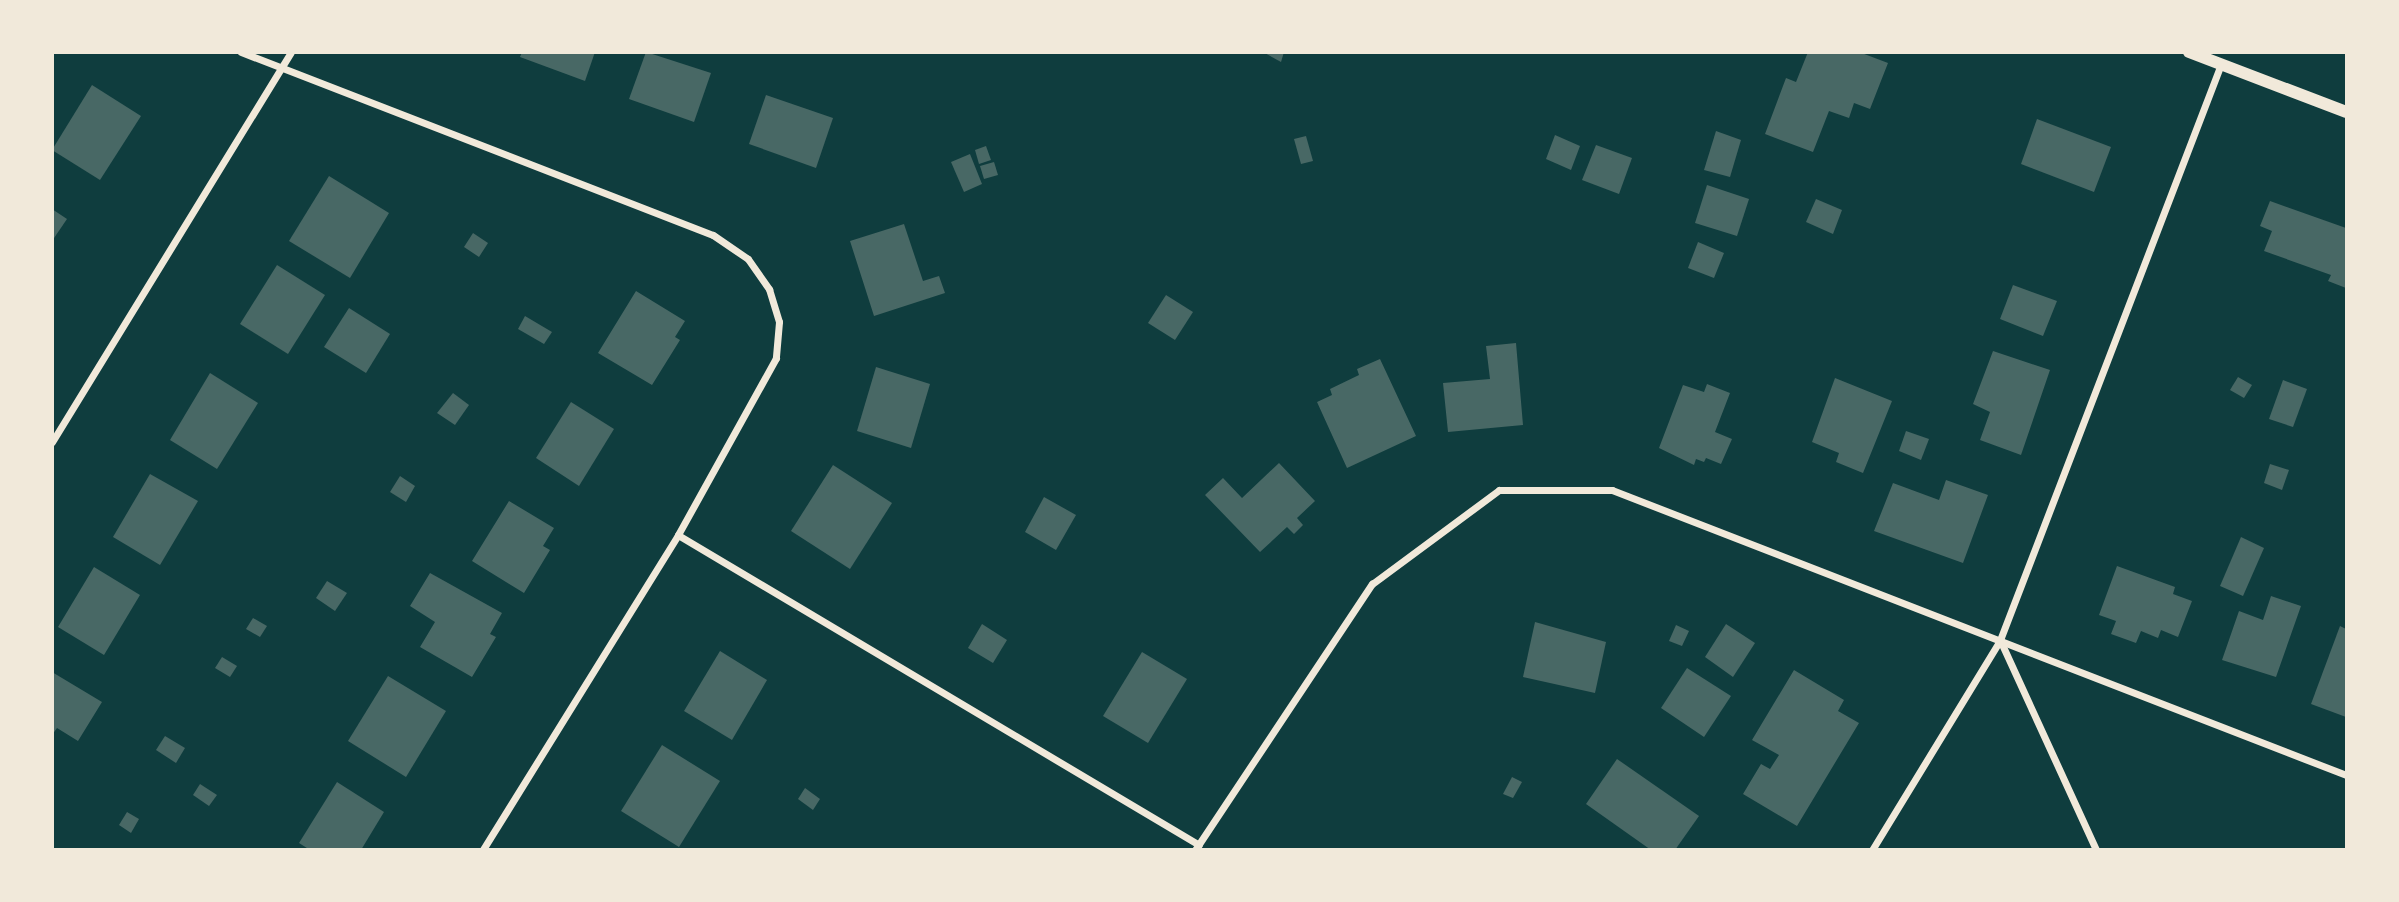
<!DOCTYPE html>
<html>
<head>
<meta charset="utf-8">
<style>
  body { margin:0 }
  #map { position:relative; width:2399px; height:902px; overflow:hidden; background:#0f3d3e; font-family:"Nunito Sans",sans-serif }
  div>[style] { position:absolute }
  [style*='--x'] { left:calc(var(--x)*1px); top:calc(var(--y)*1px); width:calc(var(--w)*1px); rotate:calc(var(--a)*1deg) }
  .building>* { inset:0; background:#486865 }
  .minor>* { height:7px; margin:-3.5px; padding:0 3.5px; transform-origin:3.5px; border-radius:3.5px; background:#f1e9da }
  .tertiary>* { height:12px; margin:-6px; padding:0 6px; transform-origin:6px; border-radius:6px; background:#f1e9da }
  span { translate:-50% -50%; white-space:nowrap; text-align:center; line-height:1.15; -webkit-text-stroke:5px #f1e9da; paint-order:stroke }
  .frame { position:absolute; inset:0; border:54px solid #f1e9da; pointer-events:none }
</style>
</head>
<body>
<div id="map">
  <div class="building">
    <div style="clip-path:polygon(522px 52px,595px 52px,585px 81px,520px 57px)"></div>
    <div style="clip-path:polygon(646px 52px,711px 73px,694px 122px,629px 99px)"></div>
    <div style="clip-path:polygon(1263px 52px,1284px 52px,1281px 62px)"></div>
    <div style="clip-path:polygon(1808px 52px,1859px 52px,1888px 63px,1870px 109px,1854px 103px,1849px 118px,1829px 111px,1813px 152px,1765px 134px,1786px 78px,1796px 82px)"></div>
    <div style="clip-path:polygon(92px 85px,141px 116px,100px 180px,52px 150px)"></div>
    <div style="clip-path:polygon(766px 95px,833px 118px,816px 168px,749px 144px)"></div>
    <div style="clip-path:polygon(2037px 119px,2111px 147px,2094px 192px,2021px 164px)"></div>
    <div style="clip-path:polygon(1716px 131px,1741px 140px,1730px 177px,1704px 170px)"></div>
    <div style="clip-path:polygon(1555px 135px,1580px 146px,1571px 170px,1546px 159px)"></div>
    <div style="clip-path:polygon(1306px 136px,1313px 161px,1301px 164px,1294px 139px)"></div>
    <div style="clip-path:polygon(1596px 145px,1632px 158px,1619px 194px,1582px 180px)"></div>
    <div style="clip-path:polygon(986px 146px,991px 160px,979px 164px,975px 150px)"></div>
    <div style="clip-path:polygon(970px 154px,982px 184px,964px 192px,951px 162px)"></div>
    <div style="clip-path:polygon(994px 162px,998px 175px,984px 179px,980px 166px)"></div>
    <div style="clip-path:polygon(329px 176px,389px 213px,350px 278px,289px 241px)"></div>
    <div style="clip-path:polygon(1707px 185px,1749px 199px,1737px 236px,1695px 223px)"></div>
    <div style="clip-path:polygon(1816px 199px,1842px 210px,1833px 234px,1806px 222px)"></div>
    <div style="clip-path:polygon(2270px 201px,2346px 228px,2346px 288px,2328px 281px,2331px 275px,2264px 251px,2272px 231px,2260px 226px)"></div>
    <div style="clip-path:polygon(52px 209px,67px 219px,52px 241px)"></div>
    <div style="clip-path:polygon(904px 224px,923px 281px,939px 276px,945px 293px,874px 316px,850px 241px)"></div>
    <div style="clip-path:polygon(473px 233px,488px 243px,479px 257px,464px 247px)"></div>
    <div style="clip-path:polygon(1698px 242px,1724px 253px,1714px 278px,1688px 268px)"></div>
    <div style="clip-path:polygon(277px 265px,325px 295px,288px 354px,240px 324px)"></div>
    <div style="clip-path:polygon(2013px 285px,2057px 301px,2043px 336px,2000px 319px)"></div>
    <div style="clip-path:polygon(636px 291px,685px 321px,675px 337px,680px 340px,652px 385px,598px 353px)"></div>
    <div style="clip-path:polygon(1166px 295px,1193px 312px,1175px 340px,1148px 323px)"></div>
    <div style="clip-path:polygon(349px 308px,390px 334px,366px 373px,324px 347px)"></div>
    <div style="clip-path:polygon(525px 316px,552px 332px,544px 344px,518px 329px)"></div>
    <div style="clip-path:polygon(1516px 343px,1523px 425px,1448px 432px,1443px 383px,1490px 379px,1486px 346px)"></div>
    <div style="clip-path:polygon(1993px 351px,2050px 370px,2021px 455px,1980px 440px,1990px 412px,1973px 404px)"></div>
    <div style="clip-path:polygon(1380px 359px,1416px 436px,1347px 468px,1317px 402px,1332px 395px,1330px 389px,1359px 375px,1357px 369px)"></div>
    <div style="clip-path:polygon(876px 367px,930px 384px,911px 448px,857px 431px)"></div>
    <div style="clip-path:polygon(210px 373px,258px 403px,217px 469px,170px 440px)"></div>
    <div style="clip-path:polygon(2238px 377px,2252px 385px,2244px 398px,2230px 390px)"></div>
    <div style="clip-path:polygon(1835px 378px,1892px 401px,1863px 473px,1836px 462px,1839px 453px,1812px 442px)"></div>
    <div style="clip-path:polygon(2283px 380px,2307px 389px,2293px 427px,2269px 419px)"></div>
    <div style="clip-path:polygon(1707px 384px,1730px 393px,1715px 432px,1732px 439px,1721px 464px,1706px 458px,1704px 462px,1696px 459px,1694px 465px,1659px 448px,1683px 385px,1704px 392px)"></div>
    <div style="clip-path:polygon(453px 393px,469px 405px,455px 425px,437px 413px)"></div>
    <div style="clip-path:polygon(571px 402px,614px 429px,579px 486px,536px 458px)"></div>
    <div style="clip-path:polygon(1906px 431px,1929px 439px,1921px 460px,1899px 451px)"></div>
    <div style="clip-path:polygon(1279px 463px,1315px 501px,1297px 518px,1303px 525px,1294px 534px,1287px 527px,1260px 552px,1205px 495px,1223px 478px,1242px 498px)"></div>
    <div style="clip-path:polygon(2270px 464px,2289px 470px,2282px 490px,2264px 483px)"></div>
    <div style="clip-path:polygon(833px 465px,892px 503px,850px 569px,791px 531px)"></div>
    <div style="clip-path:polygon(150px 474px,198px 501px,160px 565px,113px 537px)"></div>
    <div style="clip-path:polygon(400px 476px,415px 486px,406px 502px,390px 492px)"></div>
    <div style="clip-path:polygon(1946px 480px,1988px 495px,1963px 563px,1874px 531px,1893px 483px,1939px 500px)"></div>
    <div style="clip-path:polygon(1044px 497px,1076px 515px,1056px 550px,1025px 532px)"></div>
    <div style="clip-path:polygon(509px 501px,554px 528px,543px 546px,550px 550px,524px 593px,472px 561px)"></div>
    <div style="clip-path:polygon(2241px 537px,2264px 548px,2243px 596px,2220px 586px)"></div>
    <div style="clip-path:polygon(2117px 566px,2175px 587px,2173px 594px,2192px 601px,2178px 637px,2161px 630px,2158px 638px,2141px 631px,2136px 643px,2111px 634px,2116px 621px,2099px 615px)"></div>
    <div style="clip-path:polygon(94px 567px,140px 595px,104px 655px,58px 627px)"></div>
    <div style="clip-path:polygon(430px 573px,502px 613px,490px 634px,496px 637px,472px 677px,420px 647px,435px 622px,410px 606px)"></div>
    <div style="clip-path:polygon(327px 581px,347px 593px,335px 611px,316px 598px)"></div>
    <div style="clip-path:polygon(2271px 596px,2301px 606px,2276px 677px,2222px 660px,2239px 611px,2263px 620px)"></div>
    <div style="clip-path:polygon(253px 618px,267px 626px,260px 637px,246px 629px)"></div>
    <div style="clip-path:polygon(1535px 622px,1606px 642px,1595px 693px,1523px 677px)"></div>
    <div style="clip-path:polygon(982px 624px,1007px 640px,993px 663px,968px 648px)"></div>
    <div style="clip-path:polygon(1726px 624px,1755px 643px,1733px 677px,1705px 657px)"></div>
    <div style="clip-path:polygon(1676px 625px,1689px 631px,1682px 646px,1669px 641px)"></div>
    <div style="clip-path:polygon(2340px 626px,2346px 629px,2346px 717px,2311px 704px)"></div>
    <div style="clip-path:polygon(720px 651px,767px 680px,732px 740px,684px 711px)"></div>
    <div style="clip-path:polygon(1142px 652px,1187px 679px,1148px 743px,1103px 716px)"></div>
    <div style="clip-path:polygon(222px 657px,237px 666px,230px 677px,215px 668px)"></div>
    <div style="clip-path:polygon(1687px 668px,1731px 696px,1704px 737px,1661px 708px)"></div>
    <div style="clip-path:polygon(1794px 670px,1844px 700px,1838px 711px,1859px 723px,1797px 826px,1743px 794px,1761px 764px,1770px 769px,1779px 755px,1752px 740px)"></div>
    <div style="clip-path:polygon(52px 672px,102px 702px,78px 741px,57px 728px,52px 735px)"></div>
    <div style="clip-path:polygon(388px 676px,446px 711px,406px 777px,348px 741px)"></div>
    <div style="clip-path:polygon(165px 736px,185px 748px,176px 763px,156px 750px)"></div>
    <div style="clip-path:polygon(662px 745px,720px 781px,679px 847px,621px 811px)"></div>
    <div style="clip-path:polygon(1617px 759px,1699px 816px,1675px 850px,1651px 850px,1586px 804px)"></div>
    <div style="clip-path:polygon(1512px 777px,1522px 782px,1513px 798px,1503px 794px)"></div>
    <div style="clip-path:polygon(337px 782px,384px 812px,361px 850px,310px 850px,299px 843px)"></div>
    <div style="clip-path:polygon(200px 784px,217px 795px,209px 806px,193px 795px)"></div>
    <div style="clip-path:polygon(805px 788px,820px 799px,813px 810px,798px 799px)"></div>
    <div style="clip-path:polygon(127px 812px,139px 819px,131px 833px,119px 825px)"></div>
  </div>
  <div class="minor">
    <div style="--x:241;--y:52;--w:506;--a:21.19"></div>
    <div style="--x:713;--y:235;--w:42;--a:34.4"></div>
    <div style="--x:748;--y:259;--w:37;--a:55"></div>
    <div style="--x:769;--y:289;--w:34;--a:73"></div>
    <div style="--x:779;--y:322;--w:36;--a:95"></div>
    <div style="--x:776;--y:358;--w:202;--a:119"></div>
    <div style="--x:678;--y:535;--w:370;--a:121.8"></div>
    <div style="--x:52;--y:442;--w:457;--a:-58.5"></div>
    <div style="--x:678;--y:535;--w:606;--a:30.75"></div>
    <div style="--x:2000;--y:640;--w:231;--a:65.4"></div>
    <div style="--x:1195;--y:850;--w:320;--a:-56.4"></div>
    <div style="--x:1372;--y:584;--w:158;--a:-36.5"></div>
    <div style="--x:1499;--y:490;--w:113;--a:0"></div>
    <div style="--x:1612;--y:490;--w:787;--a:21.22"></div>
    <div style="--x:1872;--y:850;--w:246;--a:-58.6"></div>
    <div style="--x:2000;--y:640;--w:617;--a:-69.01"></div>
  </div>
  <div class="tertiary">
    <div style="--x:2189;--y:52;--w:168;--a:20.9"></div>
  </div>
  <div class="frame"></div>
</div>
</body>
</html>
